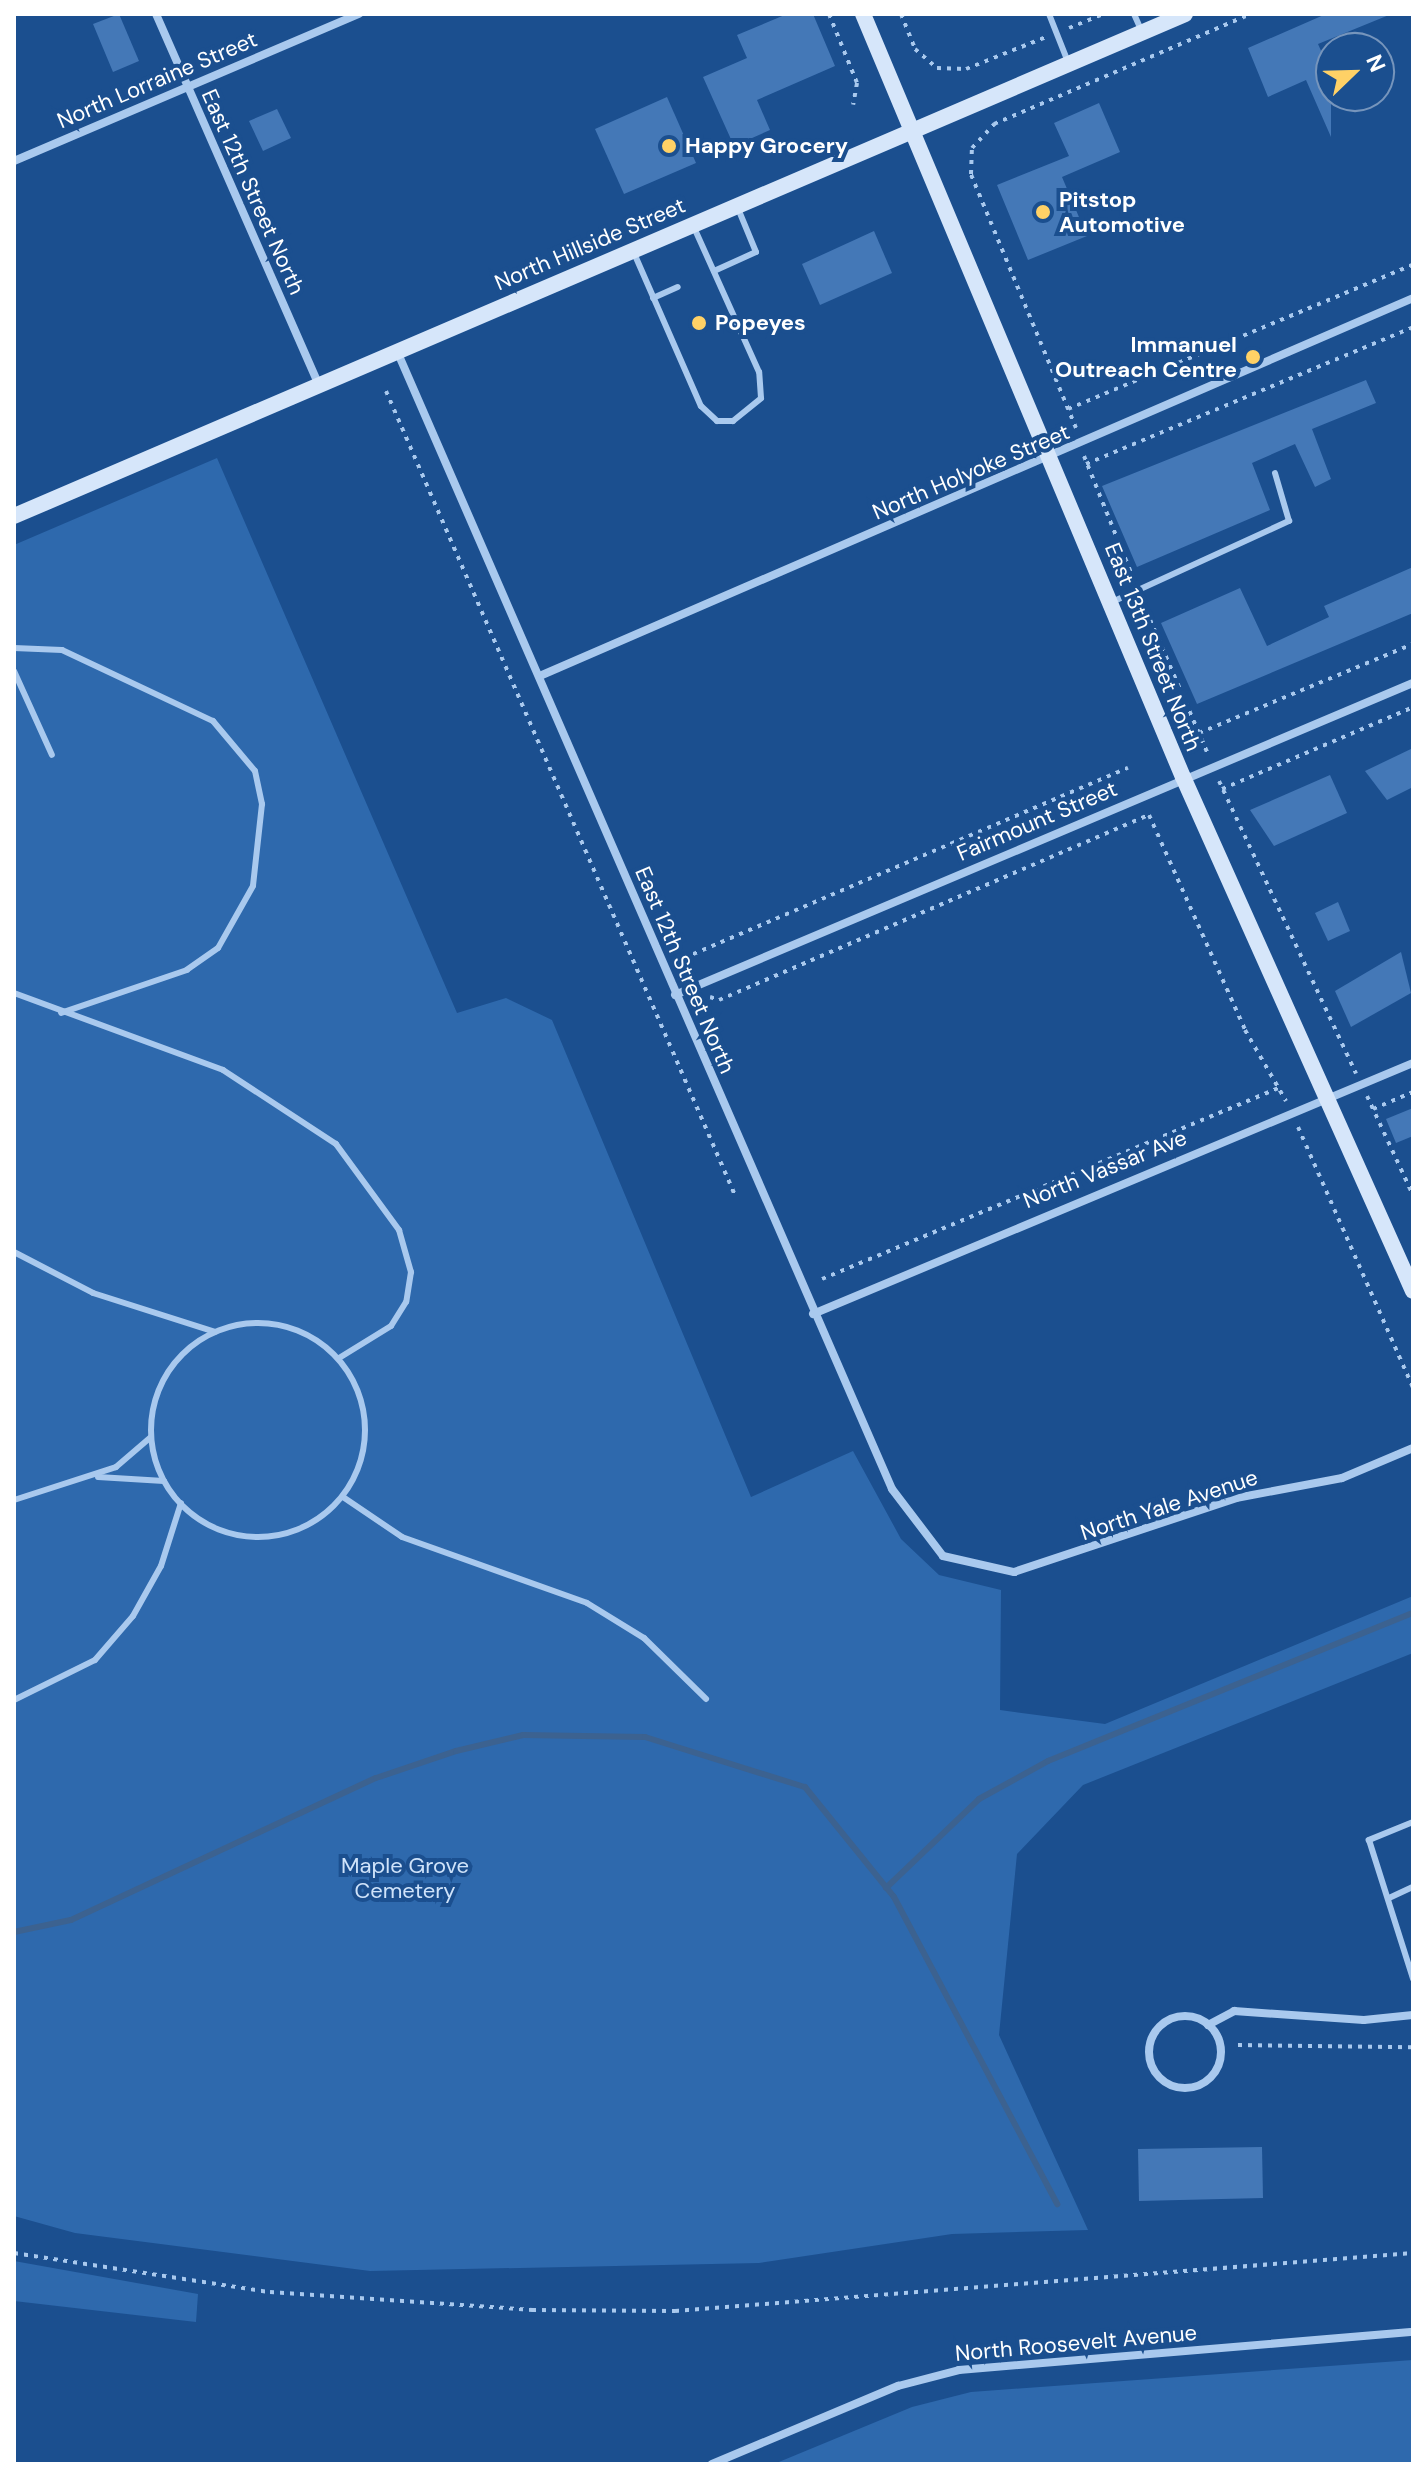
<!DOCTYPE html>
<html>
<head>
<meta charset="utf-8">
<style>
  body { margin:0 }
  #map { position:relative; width:1427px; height:2478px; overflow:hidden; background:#1b4f8f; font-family:"DM Sans",sans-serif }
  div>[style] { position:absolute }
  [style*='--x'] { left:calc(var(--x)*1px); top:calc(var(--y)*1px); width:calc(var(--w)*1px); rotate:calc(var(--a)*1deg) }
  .green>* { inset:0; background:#2e69ad }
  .stream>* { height:6px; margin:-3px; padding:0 3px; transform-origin:3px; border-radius:3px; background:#3c6290 }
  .building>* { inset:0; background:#4478b7 }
  .path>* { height:4px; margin-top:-2px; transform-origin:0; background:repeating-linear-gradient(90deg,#a9c9ee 0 4px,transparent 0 10px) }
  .service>* { height:6px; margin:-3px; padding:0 3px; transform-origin:3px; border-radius:3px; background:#a9c9ee }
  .service>.ring { margin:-3px; padding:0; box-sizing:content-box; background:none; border:6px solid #a9c9ee; border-radius:50% }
  .minor>* { height:8px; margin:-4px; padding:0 4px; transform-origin:4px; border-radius:4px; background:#a9c9ee }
  .minor>.ring { margin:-4px; padding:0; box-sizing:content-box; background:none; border:8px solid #a9c9ee; border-radius:50% }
  .secondary>* { height:16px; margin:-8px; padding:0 8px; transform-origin:8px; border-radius:8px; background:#d6e6fa }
  .dots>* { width:22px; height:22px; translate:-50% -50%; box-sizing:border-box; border:4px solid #1b4f8f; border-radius:50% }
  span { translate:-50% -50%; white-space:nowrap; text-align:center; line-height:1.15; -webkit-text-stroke:8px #1b4f8f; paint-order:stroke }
  .street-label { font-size:22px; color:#fff }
  .poi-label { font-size:22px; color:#fff; font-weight:700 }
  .left { translate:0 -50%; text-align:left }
  .right { translate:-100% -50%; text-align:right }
  .park-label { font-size:22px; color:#cfe3fa }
  .frame { position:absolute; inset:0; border:16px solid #fff; pointer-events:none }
  .north { position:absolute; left:1315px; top:32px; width:80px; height:80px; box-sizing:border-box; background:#1b4f8f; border:2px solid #7695bc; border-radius:50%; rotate:67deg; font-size:22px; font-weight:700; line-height:32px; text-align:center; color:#fff }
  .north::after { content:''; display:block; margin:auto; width:28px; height:36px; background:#ffd166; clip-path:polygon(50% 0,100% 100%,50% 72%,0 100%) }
</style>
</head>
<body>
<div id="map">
  <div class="green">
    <div style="clip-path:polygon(217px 458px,457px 1013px,506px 998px,552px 1020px,751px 1497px,853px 1451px,901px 1539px,939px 1575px,1001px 1590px,1000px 1710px,1105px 1724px,1413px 1596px,1413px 1653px,1083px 1785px,1017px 1854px,999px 2035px,1088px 2230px,952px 2234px,759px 2263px,370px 2271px,75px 2233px,14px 2216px,14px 545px)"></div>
    <div style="clip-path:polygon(14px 2261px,198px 2294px,196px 2322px,14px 2301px)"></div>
    <div style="clip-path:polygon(1413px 2360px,1413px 2464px,774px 2464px,912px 2407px,971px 2392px)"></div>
  </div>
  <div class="stream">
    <div style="--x:886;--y:1888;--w:129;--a:-43.7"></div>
    <div style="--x:979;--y:1799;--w:79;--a:-28.8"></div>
    <div style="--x:1048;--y:1761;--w:394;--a:-22.1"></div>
    <div style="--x:14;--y:1932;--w:58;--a:-11.9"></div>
    <div style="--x:71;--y:1920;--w:336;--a:-25"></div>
    <div style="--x:376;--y:1778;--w:84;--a:-18.6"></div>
    <div style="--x:456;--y:1751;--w:69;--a:-13.4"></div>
    <div style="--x:523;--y:1735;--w:122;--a:0.9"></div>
    <div style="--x:645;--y:1737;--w:168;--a:17.4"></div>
    <div style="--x:805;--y:1787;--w:141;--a:51"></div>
    <div style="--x:894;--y:1897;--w:348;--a:62"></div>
  </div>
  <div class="building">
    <div style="clip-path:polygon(119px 14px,139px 61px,113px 72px,93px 24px)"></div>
    <div style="clip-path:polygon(787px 14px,813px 14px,835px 66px,757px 100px,770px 130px,734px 146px,703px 77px,747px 58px,737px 35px)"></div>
    <div style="clip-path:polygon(1326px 14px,1389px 15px,1318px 44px,1331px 73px,1331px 137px,1306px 80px,1268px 97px,1248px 48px)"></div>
    <div style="clip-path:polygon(667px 97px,696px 163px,624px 194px,595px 129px)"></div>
    <div style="clip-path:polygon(1099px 103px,1120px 152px,1062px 177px,1087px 236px,1028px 260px,997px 185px,1069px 156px,1054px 123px)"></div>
    <div style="clip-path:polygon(277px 109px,291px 138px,263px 151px,249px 121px)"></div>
    <div style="clip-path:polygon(874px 231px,892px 273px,820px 305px,802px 264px)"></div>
    <div style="clip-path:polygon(1366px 380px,1376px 403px,1312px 429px,1331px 479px,1315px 487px,1295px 444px,1252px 463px,1270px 510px,1137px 567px,1102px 486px)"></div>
    <div style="clip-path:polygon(1413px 567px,1413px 613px,1197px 704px,1161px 623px,1240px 588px,1267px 646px,1329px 617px,1324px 606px)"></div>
    <div style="clip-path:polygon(1413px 748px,1413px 787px,1387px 800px,1365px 771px)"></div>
    <div style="clip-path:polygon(1330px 775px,1347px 813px,1274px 846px,1250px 810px)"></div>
    <div style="clip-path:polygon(1338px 902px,1350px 931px,1328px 941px,1315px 913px)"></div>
    <div style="clip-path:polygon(1401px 952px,1411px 993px,1351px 1027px,1335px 991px)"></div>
    <div style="clip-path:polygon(1413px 1108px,1413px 1136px,1396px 1143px,1386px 1119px)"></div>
    <div style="clip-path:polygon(1262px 2147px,1263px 2198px,1139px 2201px,1138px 2149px)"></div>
  </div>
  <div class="path">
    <div style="--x:829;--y:14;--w:74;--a:67.9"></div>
    <div style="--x:857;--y:83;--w:22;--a:100"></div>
    <div style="--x:901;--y:14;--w:38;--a:68"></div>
    <div style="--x:915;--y:49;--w:29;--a:41"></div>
    <div style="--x:937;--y:68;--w:29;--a:2"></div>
    <div style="--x:966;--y:69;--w:86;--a:-21.8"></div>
    <div style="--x:1069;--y:28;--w:38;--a:-22"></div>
    <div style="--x:386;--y:391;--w:876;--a:66.54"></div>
    <div style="--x:1068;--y:409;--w:374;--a:-22.7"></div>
    <div style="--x:1076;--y:428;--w:275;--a:-112.5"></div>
    <div style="--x:971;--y:174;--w:26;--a:-88"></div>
    <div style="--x:972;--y:148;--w:33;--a:-47"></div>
    <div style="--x:994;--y:124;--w:280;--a:-23.2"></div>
    <div style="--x:1084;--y:456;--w:131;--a:68.1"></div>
    <div style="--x:1086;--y:464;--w:355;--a:-22.7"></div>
    <div style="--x:1142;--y:601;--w:167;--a:66.7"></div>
    <div style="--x:1199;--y:733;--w:232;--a:-22.6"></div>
    <div style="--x:1219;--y:781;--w:323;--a:64.9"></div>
    <div style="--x:1222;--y:789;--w:208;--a:-23.2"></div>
    <div style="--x:684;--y:958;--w:483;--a:-23.2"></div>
    <div style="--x:710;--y:997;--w:9;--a:18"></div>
    <div style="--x:719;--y:1000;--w:468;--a:-23.3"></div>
    <div style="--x:1149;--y:815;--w:235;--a:65.9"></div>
    <div style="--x:1245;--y:1030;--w:82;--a:60"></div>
    <div style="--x:1367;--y:1096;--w:109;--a:65.1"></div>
    <div style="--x:1373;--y:1109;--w:43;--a:-23"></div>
    <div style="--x:1298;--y:1127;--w:285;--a:66.2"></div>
    <div style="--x:822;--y:1279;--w:497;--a:-22.7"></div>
    <div style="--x:1238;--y:2045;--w:175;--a:0.7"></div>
    <div style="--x:14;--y:2253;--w:259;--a:8.7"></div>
    <div style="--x:270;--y:2292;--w:263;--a:3.9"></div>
    <div style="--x:532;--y:2310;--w:143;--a:0.4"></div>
    <div style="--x:675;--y:2311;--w:740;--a:-4.49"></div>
  </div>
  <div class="service">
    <div style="--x:1049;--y:14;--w:52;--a:68.4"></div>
    <div style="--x:1134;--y:14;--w:20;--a:66"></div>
    <div style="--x:634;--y:253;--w:167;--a:66.4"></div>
    <div style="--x:701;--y:406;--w:22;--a:43"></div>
    <div style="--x:717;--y:421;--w:16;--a:0"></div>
    <div style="--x:733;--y:421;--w:36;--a:-39"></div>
    <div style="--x:761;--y:398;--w:26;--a:-94"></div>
    <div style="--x:759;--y:372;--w:161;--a:-114.2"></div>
    <div style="--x:714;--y:271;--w:46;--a:-24.3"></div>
    <div style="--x:756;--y:252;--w:50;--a:-112.4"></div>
    <div style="--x:653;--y:298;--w:27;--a:-24"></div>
    <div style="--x:1112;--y:602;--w:195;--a:-24.6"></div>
    <div style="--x:1289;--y:521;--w:50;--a:-106.3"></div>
    <div style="--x:14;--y:648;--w:48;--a:2.4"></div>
    <div style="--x:62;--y:650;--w:167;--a:25.2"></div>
    <div style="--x:213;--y:721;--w:65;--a:50"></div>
    <div style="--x:255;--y:771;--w:34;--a:78"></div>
    <div style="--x:262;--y:804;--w:82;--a:96.3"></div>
    <div style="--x:253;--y:886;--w:71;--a:119.4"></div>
    <div style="--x:218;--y:948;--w:38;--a:145"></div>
    <div style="--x:187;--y:970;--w:133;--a:161.2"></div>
    <div style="--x:14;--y:671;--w:92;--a:65.7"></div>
    <div style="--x:14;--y:993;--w:223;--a:20.2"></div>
    <div style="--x:223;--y:1070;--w:135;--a:33.2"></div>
    <div style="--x:336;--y:1144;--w:107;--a:53.8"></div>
    <div style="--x:399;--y:1230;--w:44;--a:74.1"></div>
    <div style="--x:411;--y:1272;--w:30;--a:99"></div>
    <div style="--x:406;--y:1302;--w:28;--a:122"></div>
    <div style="--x:391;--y:1326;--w:61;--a:148.4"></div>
    <div style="--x:14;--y:1252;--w:89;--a:27.4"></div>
    <div style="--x:93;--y:1293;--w:128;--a:17.7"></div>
    <div class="ring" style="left:151px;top:1323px;width:208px;height:208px"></div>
    <div style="--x:98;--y:1477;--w:66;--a:3.5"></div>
    <div style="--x:343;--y:1497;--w:71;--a:34.1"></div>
    <div style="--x:402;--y:1537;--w:196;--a:19.6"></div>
    <div style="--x:587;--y:1603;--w:67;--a:31.6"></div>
    <div style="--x:644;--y:1638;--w:87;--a:44.5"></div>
    <div style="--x:14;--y:1500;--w:107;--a:-17.9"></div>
    <div style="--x:116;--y:1467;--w:46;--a:-40.6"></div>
    <div style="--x:14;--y:1700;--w:90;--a:-26.3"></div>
    <div style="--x:95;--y:1660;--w:58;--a:-49.2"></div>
    <div style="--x:133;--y:1616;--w:57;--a:-60.8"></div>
    <div style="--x:161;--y:1566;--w:66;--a:-72.4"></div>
    <div style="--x:1413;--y:1822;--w:48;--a:157.8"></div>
    <div style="--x:1369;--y:1840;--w:146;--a:72.4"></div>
    <div style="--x:1389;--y:1898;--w:26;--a:-25"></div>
  </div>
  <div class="minor">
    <div style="--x:156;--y:14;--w:405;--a:66.3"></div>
    <div style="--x:14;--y:161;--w:375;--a:-23.1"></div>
    <div style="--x:397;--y:351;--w:1241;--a:66.49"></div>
    <div style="--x:892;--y:1489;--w:84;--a:52.7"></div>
    <div style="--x:943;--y:1556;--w:73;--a:12.7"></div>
    <div style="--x:1014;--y:1572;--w:234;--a:-18.4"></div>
    <div style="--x:1236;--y:1498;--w:108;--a:-10.7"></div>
    <div style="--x:1342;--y:1478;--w:77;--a:-22.9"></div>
    <div style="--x:542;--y:675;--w:949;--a:-23.4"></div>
    <div style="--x:675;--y:995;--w:801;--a:-22.92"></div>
    <div style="--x:813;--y:1314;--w:650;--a:-22.7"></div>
    <div class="ring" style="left:1149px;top:2016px;width:64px;height:64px"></div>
    <div style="--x:1208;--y:2025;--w:30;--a:-28"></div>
    <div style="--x:1234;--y:2011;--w:130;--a:4"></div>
    <div style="--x:1364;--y:2020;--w:49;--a:-5.8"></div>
    <div style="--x:712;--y:2464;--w:202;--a:-22.8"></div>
    <div style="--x:898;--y:2386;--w:63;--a:-14.7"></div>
    <div style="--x:959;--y:2370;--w:456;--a:-4.8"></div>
  </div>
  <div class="secondary">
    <div style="--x:863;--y:14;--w:827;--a:67.25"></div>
    <div style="--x:1183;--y:777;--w:563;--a:65.89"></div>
    <div style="--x:14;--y:516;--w:1274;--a:-23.2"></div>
  </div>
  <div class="dots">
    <div style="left:669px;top:146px;background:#ffd166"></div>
    <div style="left:1043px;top:212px;background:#ffd166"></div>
    <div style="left:699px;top:323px;background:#ffd166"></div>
    <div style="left:1253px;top:357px;background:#ffd166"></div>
  </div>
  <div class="street-label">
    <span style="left:157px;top:80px;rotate:-23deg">North Lorraine Street</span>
    <span style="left:253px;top:192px;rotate:66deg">East 12th Street North</span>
    <span style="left:590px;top:244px;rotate:-23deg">North Hillside Street</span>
    <span style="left:971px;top:472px;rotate:-23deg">North Holyoke Street</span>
    <span style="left:1153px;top:647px;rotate:68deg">East 13th Street North</span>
    <span style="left:1037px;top:821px;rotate:-23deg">Fairmount Street</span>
    <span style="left:685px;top:970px;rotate:67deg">East 12th Street North</span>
    <span style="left:1105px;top:1169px;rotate:-22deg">North Vassar Ave</span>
    <span style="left:1169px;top:1505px;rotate:-18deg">North Yale Avenue</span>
    <span style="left:1076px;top:2343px;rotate:-5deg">North Roosevelt Avenue</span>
  </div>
  <div class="poi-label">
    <span class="left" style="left:685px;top:146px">Happy Grocery</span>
    <span class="left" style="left:1059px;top:212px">Pitstop<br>Automotive</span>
    <span class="left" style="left:715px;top:323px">Popeyes</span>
    <span class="right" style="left:1237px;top:357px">Immanuel<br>Outreach Centre</span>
  </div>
  <div class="park-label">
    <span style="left:405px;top:1878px">Maple Grove<br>Cemetery</span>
  </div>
  <div class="frame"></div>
  <div class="north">N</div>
</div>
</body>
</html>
